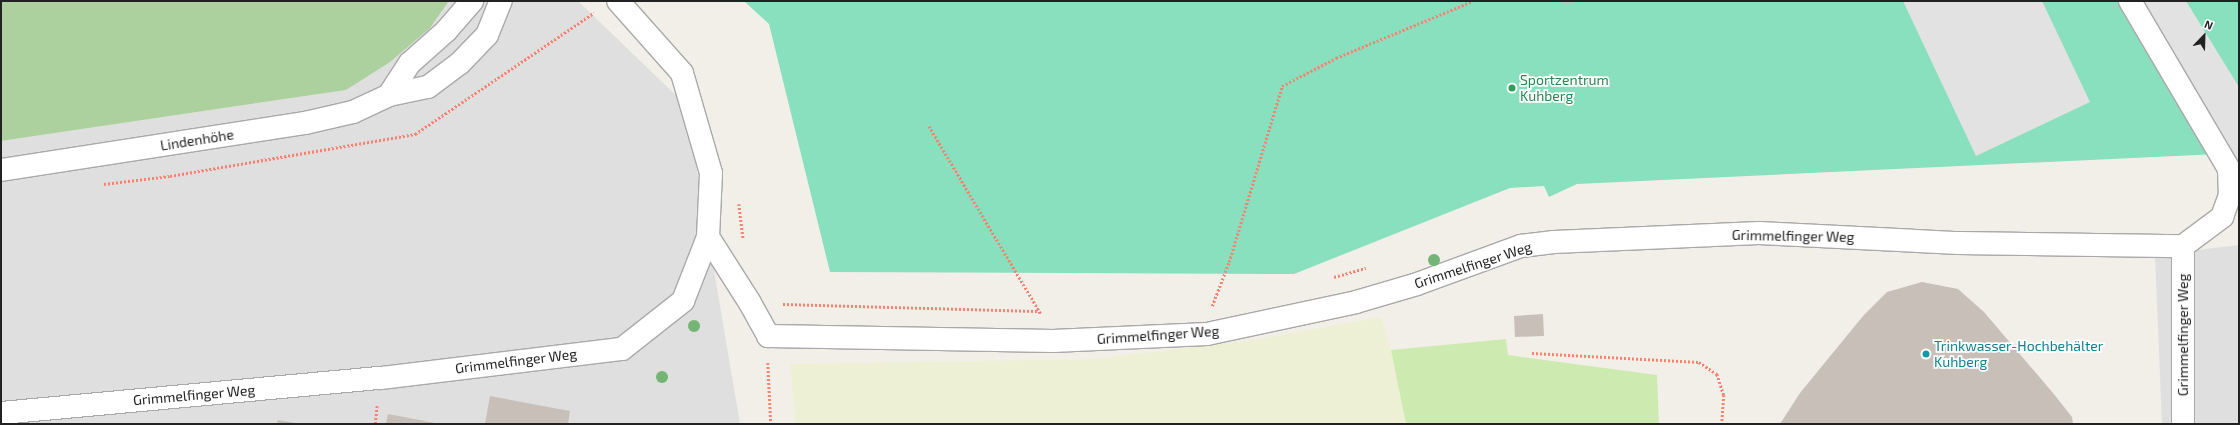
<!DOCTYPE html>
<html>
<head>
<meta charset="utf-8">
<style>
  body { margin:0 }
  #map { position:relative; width:2240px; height:425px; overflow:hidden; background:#f2efe9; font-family:"Exo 2",sans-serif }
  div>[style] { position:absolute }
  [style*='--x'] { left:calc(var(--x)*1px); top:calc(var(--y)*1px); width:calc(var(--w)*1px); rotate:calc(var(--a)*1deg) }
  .residential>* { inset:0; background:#e0dfdf }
  .farmland>* { inset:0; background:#eef0d5 }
  .grass>* { inset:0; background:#cdebb0 }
  .forest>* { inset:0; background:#add19e }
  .pitch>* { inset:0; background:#88e0be }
  .parking>* { inset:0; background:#e2e2e2 }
  .building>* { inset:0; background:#c7bfb8 }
  .path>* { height:2.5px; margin-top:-1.25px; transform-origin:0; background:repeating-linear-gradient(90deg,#fa8072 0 2px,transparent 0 4px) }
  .roads { filter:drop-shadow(1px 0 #a9a9a9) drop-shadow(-1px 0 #a9a9a9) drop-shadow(0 1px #a9a9a9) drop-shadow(0 -1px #a9a9a9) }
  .minor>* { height:22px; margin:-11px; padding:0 11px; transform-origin:11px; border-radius:11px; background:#fff }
  .trees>* { width:12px; height:12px; margin:-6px; border-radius:50%; background:#74b475 }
  .dots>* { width:11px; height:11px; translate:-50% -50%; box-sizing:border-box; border:2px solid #fff; border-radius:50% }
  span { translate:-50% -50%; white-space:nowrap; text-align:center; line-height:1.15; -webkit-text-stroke:3.5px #fff; paint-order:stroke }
  .leisure-label { font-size:14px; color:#27864d }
  .left { translate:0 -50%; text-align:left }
  .street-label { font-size:14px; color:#222 }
  .culture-label { font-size:14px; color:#0d838f }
  .frame { position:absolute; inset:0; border:2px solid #222; pointer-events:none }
  .north { position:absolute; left:2184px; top:16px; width:40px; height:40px; -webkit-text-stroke:3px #fff; paint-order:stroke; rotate:23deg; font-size:11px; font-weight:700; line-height:16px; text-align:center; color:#222 }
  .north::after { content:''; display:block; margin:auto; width:14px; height:18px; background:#222; clip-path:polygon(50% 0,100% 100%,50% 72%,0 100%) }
</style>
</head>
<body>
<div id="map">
  <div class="residential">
    <div style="clip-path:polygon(449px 1px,578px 1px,686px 105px,740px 424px,1px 424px,1px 141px,346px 90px,430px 28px)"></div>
    <div style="clip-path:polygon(2239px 245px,2239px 424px,2162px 424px,2155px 255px)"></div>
  </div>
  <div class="farmland">
    <div style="clip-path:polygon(1381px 317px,1391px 350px,1406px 424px,795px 424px,790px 364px,1092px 359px,1254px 340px)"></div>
  </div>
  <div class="grass">
    <div style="clip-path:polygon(1506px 339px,1508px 355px,1657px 375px,1659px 424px,1406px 424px,1391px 350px)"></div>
  </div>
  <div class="forest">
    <div style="clip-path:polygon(1px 1px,449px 1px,430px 28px,390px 62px,346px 90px,1px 141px)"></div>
  </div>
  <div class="pitch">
    <div style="clip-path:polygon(744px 1px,2239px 1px,2239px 153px,1577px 184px,1549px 197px,1544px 186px,1510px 188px,1294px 274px,830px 272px,769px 24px)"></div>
  </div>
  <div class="parking">
    <div style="clip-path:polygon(1903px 1px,2042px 1px,2090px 102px,1976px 156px)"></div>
    <div style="clip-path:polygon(2141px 1px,2186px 1px,2239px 87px,2239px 162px)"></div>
  </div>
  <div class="building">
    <div style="clip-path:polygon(1564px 1px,1574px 1px,1566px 4px)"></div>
    <div style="clip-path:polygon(1922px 282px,1958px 289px,1984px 312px,2053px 393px,2072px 417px,2073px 424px,1780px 424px,1800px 393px,1863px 316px,1887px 292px)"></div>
    <div style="clip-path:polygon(1543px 314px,1544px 336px,1515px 337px,1514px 316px)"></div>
    <div style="clip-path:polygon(490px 396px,570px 411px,568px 424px,485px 424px)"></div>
    <div style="clip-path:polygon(388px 414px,435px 423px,435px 424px,386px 424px)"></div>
    <div style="clip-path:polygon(278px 420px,295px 423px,295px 424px,277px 424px)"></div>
  </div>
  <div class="path">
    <div style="--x:929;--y:126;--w:219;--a:59.2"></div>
    <div style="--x:104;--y:184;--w:66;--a:-6.9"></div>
    <div style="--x:170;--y:176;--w:249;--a:-9.7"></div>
    <div style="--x:415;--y:134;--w:216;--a:-34.1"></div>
    <div style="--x:739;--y:204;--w:35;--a:83"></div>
    <div style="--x:1334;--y:277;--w:33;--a:-16"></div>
    <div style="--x:783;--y:304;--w:254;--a:1.6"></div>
    <div style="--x:1212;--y:306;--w:47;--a:-68.9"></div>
    <div style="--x:1229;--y:262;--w:184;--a:-73.2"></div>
    <div style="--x:1282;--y:86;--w:61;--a:-27.4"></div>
    <div style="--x:1336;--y:58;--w:148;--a:-22.6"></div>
    <div style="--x:1532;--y:353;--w:167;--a:3.1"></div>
    <div style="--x:1699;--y:362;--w:22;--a:34"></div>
    <div style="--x:1717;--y:374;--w:22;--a:72"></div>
    <div style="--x:1724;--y:395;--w:29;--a:94"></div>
    <div style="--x:768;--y:363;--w:61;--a:87.2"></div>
    <div style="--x:375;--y:424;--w:19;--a:-84"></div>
  </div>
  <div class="roads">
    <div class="minor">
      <div style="--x:2130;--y:1;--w:195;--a:59.5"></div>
      <div style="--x:2229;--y:169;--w:26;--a:88"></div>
      <div style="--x:2230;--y:195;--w:23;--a:110"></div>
      <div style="--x:389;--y:95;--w:38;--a:-57"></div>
      <div style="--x:410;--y:63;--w:48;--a:-41.6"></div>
      <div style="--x:446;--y:31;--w:40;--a:-49"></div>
      <div style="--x:1;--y:170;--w:308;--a:-8.8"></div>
      <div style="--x:305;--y:123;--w:49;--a:-12.9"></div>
      <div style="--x:353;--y:112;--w:40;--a:-25"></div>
      <div style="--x:389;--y:95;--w:40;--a:-12"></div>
      <div style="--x:428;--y:87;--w:40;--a:-37"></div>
      <div style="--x:460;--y:63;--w:39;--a:-46"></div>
      <div style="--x:487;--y:35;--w:37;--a:-68"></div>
      <div style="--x:708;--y:237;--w:78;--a:57.5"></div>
      <div style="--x:750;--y:303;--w:38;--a:61"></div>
      <div style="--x:768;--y:336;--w:285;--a:1"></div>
      <div style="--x:1053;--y:341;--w:154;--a:-2.6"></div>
      <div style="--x:1207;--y:334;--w:152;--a:-12.1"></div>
      <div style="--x:1356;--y:302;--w:64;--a:-16.4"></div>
      <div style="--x:1417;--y:284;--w:111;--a:-20.1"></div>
      <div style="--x:1521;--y:246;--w:33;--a:-7"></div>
      <div style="--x:1554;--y:242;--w:205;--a:-2.5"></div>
      <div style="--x:1759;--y:233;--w:200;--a:2.9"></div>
      <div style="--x:1959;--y:243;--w:224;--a:0.8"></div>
      <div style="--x:2183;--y:246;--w:49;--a:-36.6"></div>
      <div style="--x:2183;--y:246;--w:178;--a:90"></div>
      <div style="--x:1;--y:413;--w:382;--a:-5.3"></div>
      <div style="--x:381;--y:378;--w:243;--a:-6.9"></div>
      <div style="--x:622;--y:349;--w:78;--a:-38.2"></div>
      <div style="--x:683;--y:301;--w:69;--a:-68.7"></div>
      <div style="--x:708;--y:237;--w:64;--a:-87.3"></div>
      <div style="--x:711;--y:173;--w:104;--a:-106.2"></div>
      <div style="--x:682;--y:73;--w:96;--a:-131.6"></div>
    </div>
  </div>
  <div class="trees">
    <div style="left:1434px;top:260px"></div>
    <div style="left:694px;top:326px"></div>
    <div style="left:662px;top:377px"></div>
  </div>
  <div class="dots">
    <div style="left:1512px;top:88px;background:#2e9e5b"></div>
    <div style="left:1926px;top:354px;background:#0f9aa8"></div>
  </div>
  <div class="leisure-label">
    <span class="left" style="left:1520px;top:88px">Sportzentrum<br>Kuhberg</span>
  </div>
  <div class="street-label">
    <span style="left:197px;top:140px;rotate:-9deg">Lindenhöhe</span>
    <span style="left:1793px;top:236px;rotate:1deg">Grimmelfinger Weg</span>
    <span style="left:1473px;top:265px;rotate:-18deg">Grimmelfinger Weg</span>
    <span style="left:1158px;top:335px;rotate:-4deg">Grimmelfinger Weg</span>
    <span style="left:2183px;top:335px;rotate:-90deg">Grimmelfinger Weg</span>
    <span style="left:516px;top:361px;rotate:-7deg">Grimmelfinger Weg</span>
    <span style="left:194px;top:395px;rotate:-5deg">Grimmelfinger Weg</span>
  </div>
  <div class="culture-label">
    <span class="left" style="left:1934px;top:354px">Trinkwasser-Hochbehälter<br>Kuhberg</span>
  </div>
  <div class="frame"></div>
  <div class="north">N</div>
</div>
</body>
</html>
